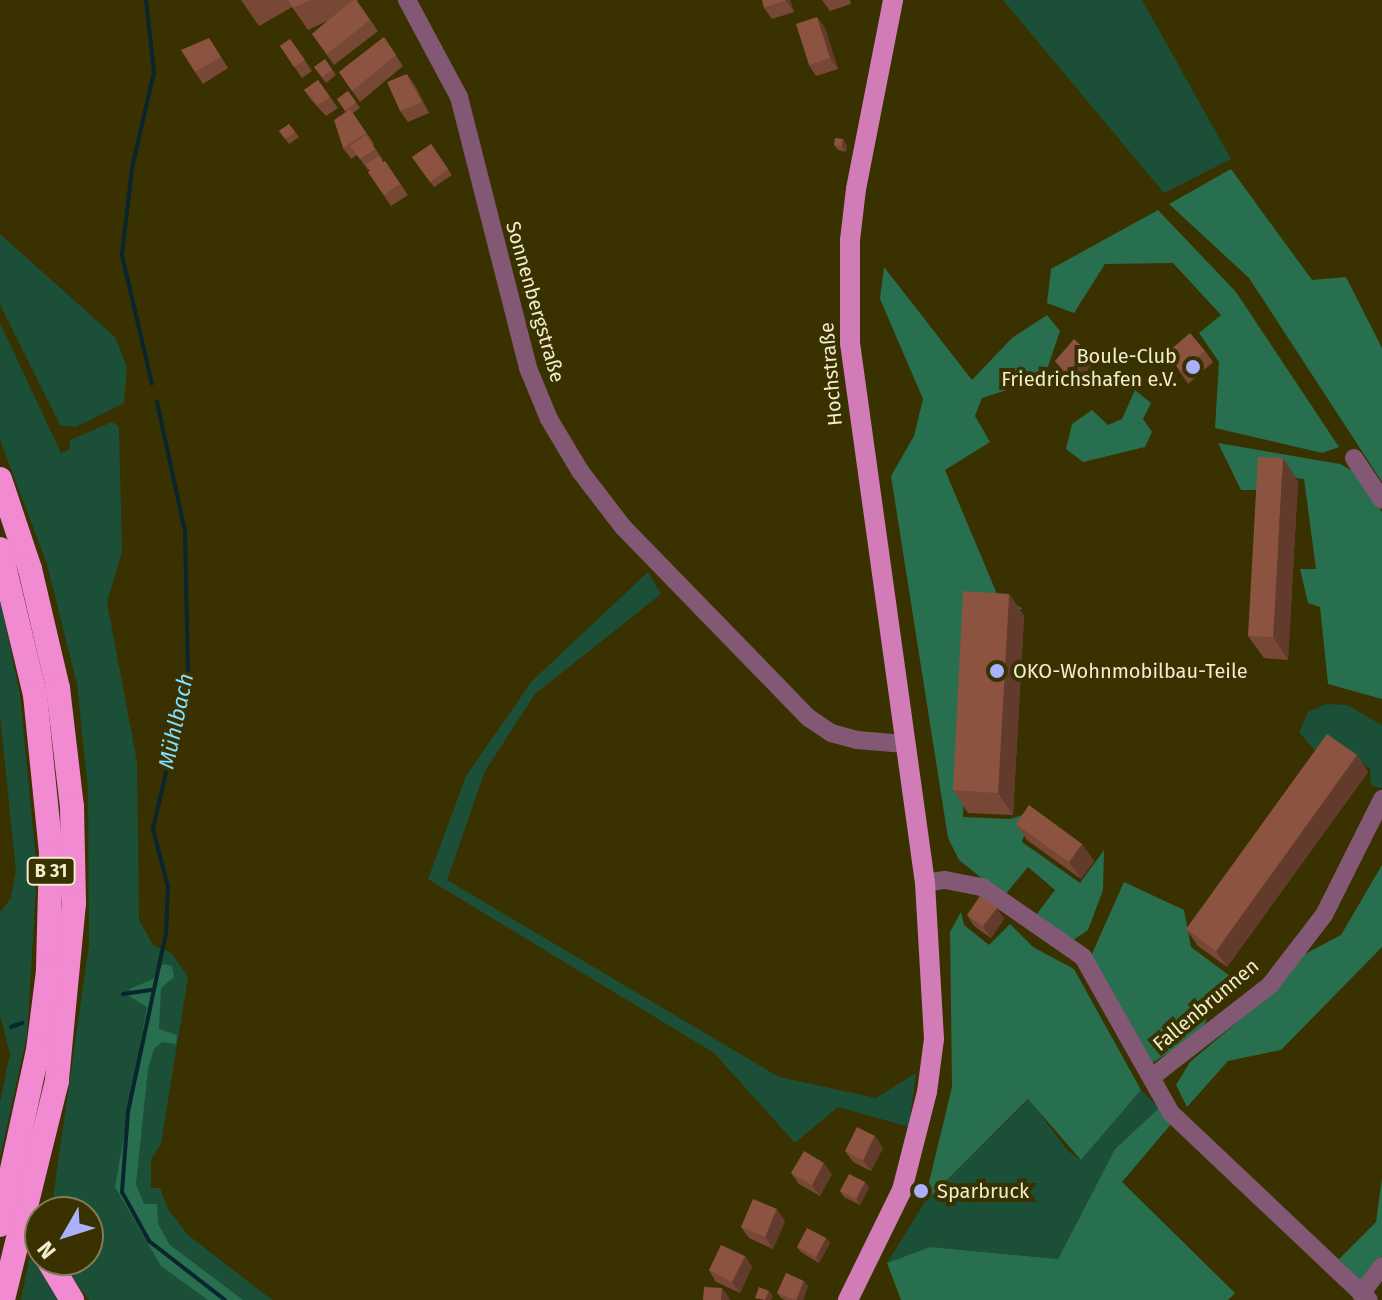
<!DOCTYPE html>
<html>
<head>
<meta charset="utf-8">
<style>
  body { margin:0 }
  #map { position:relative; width:1382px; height:1300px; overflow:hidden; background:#393100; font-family:"Fira Sans",sans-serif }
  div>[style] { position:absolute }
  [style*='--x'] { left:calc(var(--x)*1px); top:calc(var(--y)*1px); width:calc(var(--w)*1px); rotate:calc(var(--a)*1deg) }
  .green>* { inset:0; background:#1c4f37 }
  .forest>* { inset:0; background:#276f4e }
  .stream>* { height:4px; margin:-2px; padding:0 2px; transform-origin:2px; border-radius:2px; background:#09252d }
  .minor>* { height:18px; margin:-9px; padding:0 9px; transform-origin:9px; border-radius:9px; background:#825874 }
  .major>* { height:20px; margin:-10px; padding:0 10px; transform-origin:10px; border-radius:10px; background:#d17cb7 }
  .highway>* { height:24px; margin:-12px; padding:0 12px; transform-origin:12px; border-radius:12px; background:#f18ad1 }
  .wall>* { inset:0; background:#784837 }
  .shaded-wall>* { inset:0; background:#623b2d }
  .building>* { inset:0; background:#8c5440 }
  .dots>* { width:22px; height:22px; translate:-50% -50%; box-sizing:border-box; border:4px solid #393100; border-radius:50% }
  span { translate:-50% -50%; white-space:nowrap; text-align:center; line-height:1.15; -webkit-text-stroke:8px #393100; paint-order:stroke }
  .shield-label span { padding:2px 6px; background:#393100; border:2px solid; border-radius:6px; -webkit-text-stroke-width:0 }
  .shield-label { font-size:18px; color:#f2edce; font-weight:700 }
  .street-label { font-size:20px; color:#f2edce }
  .poi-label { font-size:20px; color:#f2edce }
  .right { translate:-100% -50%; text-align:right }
  .left { translate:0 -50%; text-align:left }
  .water-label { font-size:22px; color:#82dffb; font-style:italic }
  .north { position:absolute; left:24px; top:1196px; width:80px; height:80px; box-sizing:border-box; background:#393100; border:2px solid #837c52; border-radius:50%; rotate:231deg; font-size:22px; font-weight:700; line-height:32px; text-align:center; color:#f2edce }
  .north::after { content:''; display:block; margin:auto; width:28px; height:36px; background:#a9b0fc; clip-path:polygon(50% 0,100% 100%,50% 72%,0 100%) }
</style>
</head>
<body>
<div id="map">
  <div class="green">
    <div style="clip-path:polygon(1003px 0,1142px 0,1231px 159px,1164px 193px)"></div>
    <div style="clip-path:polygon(0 234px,115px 337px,127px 367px,124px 403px,76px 427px,60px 425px,0 305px)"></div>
    <div style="clip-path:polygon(0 323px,61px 453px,70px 449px,70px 440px,112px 422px,119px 427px,122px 552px,107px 602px,137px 762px,139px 920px,153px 945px,171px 953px,188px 977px,161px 1144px,151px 1160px,151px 1188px,160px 1188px,168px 1209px,188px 1235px,272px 1300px,89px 1300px,59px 1260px,88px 1260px,88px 1212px,51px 1212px,89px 945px,88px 790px,77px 684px,47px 564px,0 440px)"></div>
    <div style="clip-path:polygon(648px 572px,661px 594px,535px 694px,485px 771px,447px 880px,779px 1077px,876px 1098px,916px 1073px,909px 1127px,838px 1107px,795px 1143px,714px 1053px,428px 879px,466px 776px,532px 681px)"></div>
    <div style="clip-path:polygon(0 599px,20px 695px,37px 871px,27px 1035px,0 1158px,0 1102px,10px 1054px,0 1016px,0 912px,11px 898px,16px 871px,0 716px)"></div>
    <div style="clip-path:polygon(1326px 704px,1347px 705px,1382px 725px,1382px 788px,1371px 786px,1370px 769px,1338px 747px,1323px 760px,1299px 732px,1308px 712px)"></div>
    <div style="clip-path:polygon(1141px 1090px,1159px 1108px,1115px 1149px,1058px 1259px,930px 1247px,887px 1263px,924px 1203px,1029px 1099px,1067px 1150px,1081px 1160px)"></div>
    <div style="clip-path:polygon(29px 1259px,34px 1260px,58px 1300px,21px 1300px)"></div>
  </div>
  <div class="forest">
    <div style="clip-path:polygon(1231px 169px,1312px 280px,1346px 277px,1382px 348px,1382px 482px,1249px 278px,1169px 204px)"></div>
    <div style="clip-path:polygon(1158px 210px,1236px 292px,1339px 447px,1322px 453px,1215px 428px,1219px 362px,1199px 333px,1221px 315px,1173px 263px,1105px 264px,1074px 313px,1047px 303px,1051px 269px)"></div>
    <div style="clip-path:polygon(884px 267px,972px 380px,1012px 338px,1047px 315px,1060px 331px,1044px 378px,982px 398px,975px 416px,990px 442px,945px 470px,997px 594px,1023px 609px,972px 613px,963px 817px,1010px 819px,1032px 812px,1022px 842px,1080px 883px,1104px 850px,1103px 890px,1088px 930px,1072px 941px,1036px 915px,1055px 890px,1028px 867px,1004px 896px,959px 860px,948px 838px,891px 476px,914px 436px,923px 399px,880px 299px)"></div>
    <div style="clip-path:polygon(1135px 390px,1151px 403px,1143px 419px,1152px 432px,1145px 447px,1083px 462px,1066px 449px,1072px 424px,1092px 410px,1108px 425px,1122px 419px)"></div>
    <div style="clip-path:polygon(1218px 443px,1340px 464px,1357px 473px,1382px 512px,1382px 699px,1328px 684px,1320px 607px,1308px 603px,1300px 569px,1316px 569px,1304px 479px,1270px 475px,1269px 490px,1241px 490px)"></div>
    <div style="clip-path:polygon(1382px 865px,1382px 947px,1281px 1050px,1228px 1061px,1187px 1107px,1176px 1085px,1190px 1062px,1268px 996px,1305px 954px,1341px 935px)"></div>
    <div style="clip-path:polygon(1124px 882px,1184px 910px,1191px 947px,1242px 985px,1210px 1005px,1203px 1032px,1152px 1063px,1091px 956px)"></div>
    <div style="clip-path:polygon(961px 912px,964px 925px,989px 945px,1010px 924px,1033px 947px,1074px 969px,1141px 1090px,1081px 1160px,1028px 1099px,924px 1203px,952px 1087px,950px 932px)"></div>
    <div style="clip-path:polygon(163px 964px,172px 966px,174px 977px,161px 988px,159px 1029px,177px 1035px,176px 1044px,162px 1042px,154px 1049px,148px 1069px,136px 1184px,144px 1204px,157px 1204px,158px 1224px,170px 1245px,243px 1300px,208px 1300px,161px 1266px,115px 1187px,147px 1007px,129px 996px,130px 989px,153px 979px)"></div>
    <div style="clip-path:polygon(1159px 1108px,1172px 1123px,1122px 1182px,1235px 1293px,1228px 1300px,901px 1300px,887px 1263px,930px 1247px,1058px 1259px,1115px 1149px)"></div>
    <div style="clip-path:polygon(1382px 1178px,1382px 1256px,1362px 1283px,1339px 1259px,1376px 1222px)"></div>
  </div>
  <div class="stream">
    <div style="--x:146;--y:0;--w:72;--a:83.7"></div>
    <div style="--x:154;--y:72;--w:98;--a:102.9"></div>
    <div style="--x:132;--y:168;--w:88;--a:96.6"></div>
    <div style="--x:122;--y:255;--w:132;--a:76.9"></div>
    <div style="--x:157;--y:402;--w:132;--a:77.8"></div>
    <div style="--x:185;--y:531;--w:146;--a:88.8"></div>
    <div style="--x:188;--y:677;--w:156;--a:103"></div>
    <div style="--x:153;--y:829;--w:60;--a:75.5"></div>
    <div style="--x:168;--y:887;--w:46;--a:92.5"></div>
    <div style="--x:166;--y:933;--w:183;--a:102"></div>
    <div style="--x:128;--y:1112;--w:80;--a:94.3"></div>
    <div style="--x:122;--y:1192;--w:56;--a:61.1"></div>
    <div style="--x:149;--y:1241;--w:96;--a:37.8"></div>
    <div style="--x:123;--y:994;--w:28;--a:-8"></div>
    <div style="--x:11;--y:1027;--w:12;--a:-20"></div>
  </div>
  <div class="minor">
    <div style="--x:407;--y:0;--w:110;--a:61.8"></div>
    <div style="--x:459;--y:97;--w:280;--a:75.7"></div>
    <div style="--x:528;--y:368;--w:55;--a:67.6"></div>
    <div style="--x:549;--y:419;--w:61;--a:59.2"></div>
    <div style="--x:580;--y:471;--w:71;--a:52.5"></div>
    <div style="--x:623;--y:527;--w:267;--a:45.8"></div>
    <div style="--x:809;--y:718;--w:27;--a:34"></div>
    <div style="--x:831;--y:733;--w:27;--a:15"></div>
    <div style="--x:857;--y:740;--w:48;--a:4.8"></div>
    <div style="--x:1354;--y:458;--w:50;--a:56.3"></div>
    <div style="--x:925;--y:883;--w:20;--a:-9"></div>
    <div style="--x:945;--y:880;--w:38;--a:11"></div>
    <div style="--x:982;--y:887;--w:123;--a:34.7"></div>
    <div style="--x:1083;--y:957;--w:179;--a:60.6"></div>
    <div style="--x:1171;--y:1113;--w:272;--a:43.4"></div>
    <div style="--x:1152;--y:1077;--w:150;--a:-37.9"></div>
    <div style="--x:1270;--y:985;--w:88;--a:-52.4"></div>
    <div style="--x:1324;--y:915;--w:130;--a:-63.4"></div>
    <div style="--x:1361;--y:1294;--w:35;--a:-53"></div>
  </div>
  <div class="major">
    <div style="--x:848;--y:1300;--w:123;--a:-63.9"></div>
    <div style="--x:902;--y:1190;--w:101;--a:-75.7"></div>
    <div style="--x:927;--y:1092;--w:53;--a:-82.5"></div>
    <div style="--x:934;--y:1039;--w:156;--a:-93.3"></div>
    <div style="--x:925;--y:883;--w:545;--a:-97.91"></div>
    <div style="--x:850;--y:343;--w:103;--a:-90"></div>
    <div style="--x:850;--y:240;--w:51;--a:-83.3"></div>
    <div style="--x:856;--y:189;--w:193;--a:-78.9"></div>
  </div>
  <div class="highway">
    <div style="--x:0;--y:479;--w:95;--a:71.6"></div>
    <div style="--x:30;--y:569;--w:122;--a:76.8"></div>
    <div style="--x:58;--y:688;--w:120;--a:83.3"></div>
    <div style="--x:72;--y:807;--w:96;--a:88.8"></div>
    <div style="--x:74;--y:903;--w:179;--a:95.5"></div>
    <div style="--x:57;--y:1081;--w:226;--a:103.9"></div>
    <div style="--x:0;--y:549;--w:150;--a:76.5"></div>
    <div style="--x:35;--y:695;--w:159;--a:84.2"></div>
    <div style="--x:51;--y:853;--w:118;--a:91.5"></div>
    <div style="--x:48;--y:971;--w:80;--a:97.2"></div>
    <div style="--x:38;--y:1050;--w:179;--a:102.3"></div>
    <div style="--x:48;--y:1260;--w:47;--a:59"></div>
  </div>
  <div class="wall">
    <div style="clip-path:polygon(241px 0,359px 0,357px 1px,378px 31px,334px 65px,312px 34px,327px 21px,308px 30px,292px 7px,259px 26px)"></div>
    <div style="clip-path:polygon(790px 0,794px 12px,772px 19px,764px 8px)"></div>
    <div style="clip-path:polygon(822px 0,850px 0,851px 4px,830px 11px)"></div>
    <div style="clip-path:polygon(817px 17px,825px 28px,838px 69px,816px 76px,809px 65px)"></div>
    <div style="clip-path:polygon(384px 37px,403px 66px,360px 102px,339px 72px)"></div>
    <div style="clip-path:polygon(209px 38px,228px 68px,203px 84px,195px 72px)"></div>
    <div style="clip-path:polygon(290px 39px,312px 71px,302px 78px,280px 46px)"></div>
    <div style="clip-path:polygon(325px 59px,336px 75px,326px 83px,314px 67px)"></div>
    <div style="clip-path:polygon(318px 80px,338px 108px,326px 116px,312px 101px,304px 90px)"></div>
    <div style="clip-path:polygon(415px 85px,429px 113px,408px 122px,400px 111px)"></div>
    <div style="clip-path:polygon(348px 91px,360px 108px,353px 113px,374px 144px,373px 145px,383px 160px,382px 161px,383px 162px,385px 161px,408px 195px,391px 206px,368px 172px,370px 171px,369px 169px,368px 170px,357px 155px,351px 159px,343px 148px,346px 112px,337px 99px)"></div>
    <div style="clip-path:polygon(289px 124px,299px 137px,289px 144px,279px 131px)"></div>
    <div style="clip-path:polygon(431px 144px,452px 175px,434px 187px,412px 157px)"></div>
    <div style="clip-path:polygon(834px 145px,847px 145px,846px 152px,838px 150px)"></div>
    <div style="clip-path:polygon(1205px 351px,1213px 362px,1188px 384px,1180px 372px)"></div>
    <div style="clip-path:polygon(1055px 361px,1095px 362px,1076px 384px,1063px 372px)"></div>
    <div style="clip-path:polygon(1298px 481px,1288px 660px,1264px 658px,1248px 636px)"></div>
    <div style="clip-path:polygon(1009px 594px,1024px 616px,1013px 815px,968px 813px,953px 790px)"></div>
    <div style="clip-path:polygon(1357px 755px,1368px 772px,1227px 967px,1198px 946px,1186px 929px)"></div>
    <div style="clip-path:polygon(1016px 824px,1082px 844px,1094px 861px,1081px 879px,1027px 840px)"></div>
    <div style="clip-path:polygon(997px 908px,1004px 919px,991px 938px,974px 926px,967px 915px)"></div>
    <div style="clip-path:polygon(883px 1148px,871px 1171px,853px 1162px,845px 1151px)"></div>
    <div style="clip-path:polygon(791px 1173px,832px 1174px,820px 1196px,799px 1184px)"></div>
    <div style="clip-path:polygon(865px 1182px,869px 1187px,860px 1205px,844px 1197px,840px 1191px)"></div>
    <div style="clip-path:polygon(785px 1221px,773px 1249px,749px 1238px,741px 1227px)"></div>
    <div style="clip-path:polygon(826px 1238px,830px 1243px,819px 1263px,801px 1252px,797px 1247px)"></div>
    <div style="clip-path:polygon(745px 1256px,752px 1267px,740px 1293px,716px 1282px,709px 1270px)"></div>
    <div style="clip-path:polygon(808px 1286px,803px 1300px,785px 1300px,781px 1298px,777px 1293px)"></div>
  </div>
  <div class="shaded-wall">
    <div style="clip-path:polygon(786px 0,790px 0,794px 12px)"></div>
    <div style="clip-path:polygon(817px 17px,825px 28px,838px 69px,830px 58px)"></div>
    <div style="clip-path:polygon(407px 74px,415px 85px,429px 113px,422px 102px)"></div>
    <div style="clip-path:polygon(843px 139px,847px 145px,846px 152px,842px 146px)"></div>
    <div style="clip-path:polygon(1087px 351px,1095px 362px,1076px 384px,1068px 373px)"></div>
    <div style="clip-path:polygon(1283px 458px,1298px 481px,1288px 660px,1273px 637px)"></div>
    <div style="clip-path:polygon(1009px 594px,1024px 616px,1013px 815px,998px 793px)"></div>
    <div style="clip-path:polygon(1357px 755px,1368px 772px,1227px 967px,1216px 951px)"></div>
    <div style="clip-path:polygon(1082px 844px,1094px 861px,1081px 879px,1069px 862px)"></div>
    <div style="clip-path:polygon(997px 908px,1004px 919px,991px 938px,983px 926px)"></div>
    <div style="clip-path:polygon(875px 1136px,883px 1148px,871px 1171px,863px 1160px)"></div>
    <div style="clip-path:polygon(824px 1163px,832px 1174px,820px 1196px,812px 1185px)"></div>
    <div style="clip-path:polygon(865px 1182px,869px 1187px,860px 1205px,856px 1199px)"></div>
    <div style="clip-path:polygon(777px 1209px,785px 1221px,773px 1249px,765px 1237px)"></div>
    <div style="clip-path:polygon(826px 1238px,830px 1243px,819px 1263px,816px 1257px)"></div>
    <div style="clip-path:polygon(745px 1256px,752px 1267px,740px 1293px,732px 1282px)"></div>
    <div style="clip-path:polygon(804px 1281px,808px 1286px,803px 1300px,796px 1300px)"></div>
    <div style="clip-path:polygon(722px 1288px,730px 1299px,729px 1300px,721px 1300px)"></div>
    <div style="clip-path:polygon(769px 1291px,773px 1296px,771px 1300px,765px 1300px)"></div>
  </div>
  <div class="building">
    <div style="clip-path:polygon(288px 0,310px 0,293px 8px)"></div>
    <div style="clip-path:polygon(353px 0,356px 0,370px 20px,327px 54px,312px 34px)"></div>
    <div style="clip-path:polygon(762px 0,786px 0,786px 1px,764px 8px)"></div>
    <div style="clip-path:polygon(817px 17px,830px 58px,809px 65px,796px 24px)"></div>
    <div style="clip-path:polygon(384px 37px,396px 55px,352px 91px,339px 72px)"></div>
    <div style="clip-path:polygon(209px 38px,221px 57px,195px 72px,181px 50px)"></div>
    <div style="clip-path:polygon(290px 39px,305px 60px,294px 67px,280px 46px)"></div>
    <div style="clip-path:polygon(325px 59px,332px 70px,322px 77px,314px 67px)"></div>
    <div style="clip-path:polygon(407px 74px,422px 102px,400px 111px,387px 82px)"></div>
    <div style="clip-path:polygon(318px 80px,330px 97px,318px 105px,304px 90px)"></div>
    <div style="clip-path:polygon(348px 91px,356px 102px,345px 111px,337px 99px)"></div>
    <div style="clip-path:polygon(350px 109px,366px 133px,343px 148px,334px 120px)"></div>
    <div style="clip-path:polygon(289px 124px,295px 132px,285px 139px,279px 131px)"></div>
    <div style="clip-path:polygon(366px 135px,375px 149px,360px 159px,350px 146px)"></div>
    <div style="clip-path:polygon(835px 138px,843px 139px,842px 146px,834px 145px)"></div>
    <div style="clip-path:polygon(431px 144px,448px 169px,430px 182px,412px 157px)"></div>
    <div style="clip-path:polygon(379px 156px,383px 163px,370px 171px,366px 164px)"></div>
    <div style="clip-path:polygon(385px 161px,400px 184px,384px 195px,368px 172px)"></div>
    <div style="clip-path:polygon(1190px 333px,1205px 351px,1180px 372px,1168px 352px)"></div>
    <div style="clip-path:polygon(1074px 339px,1087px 351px,1068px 373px,1055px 361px)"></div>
    <div style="clip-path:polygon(1258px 457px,1283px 458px,1273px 637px,1248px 636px)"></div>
    <div style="clip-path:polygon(963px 591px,1009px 594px,998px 793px,953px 790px)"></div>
    <div style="clip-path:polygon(1327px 734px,1357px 755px,1216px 951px,1186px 929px)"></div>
    <div style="clip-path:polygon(1029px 805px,1082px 844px,1069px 862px,1016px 824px)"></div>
    <div style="clip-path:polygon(980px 896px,997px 908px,983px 926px,967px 915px)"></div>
    <div style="clip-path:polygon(857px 1127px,875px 1136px,863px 1160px,845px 1151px)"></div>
    <div style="clip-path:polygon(804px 1151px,824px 1163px,812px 1185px,791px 1173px)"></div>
    <div style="clip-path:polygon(849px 1174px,865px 1182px,856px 1199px,840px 1191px)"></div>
    <div style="clip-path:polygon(753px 1199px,777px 1209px,765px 1237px,741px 1227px)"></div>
    <div style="clip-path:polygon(807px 1228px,826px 1238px,816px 1257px,797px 1247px)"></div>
    <div style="clip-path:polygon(721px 1245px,745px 1256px,732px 1282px,709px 1270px)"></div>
    <div style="clip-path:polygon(786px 1273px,804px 1281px,796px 1300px,777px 1293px)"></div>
    <div style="clip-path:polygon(704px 1287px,722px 1288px,721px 1300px,703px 1300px)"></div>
    <div style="clip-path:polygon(759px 1287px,769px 1291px,765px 1300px,755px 1298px)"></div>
  </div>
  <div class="dots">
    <div style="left:1193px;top:367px;background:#a9b0fc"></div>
    <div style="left:997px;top:671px;background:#a9b0fc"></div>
    <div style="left:921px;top:1191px;background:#a9b0fc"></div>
  </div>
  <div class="shield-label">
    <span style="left:51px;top:871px">B 31</span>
  </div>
  <div class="street-label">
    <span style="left:535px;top:302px;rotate:74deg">Sonnenbergstraße</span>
    <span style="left:831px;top:374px;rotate:-95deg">Hochstraße</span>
    <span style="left:1206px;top:1005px;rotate:-40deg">Fallenbrunnen</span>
  </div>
  <div class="poi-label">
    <span class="right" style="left:1177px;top:368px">Boule-Club<br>Friedrichshafen e.V.</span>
    <span class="left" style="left:1013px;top:671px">OKO-Wohnmobilbau-Teile</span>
    <span class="left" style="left:937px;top:1191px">Sparbruck</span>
  </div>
  <div class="water-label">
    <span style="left:176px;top:721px;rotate:-78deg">Mühlbach</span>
  </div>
  <div class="north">N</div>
</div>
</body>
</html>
